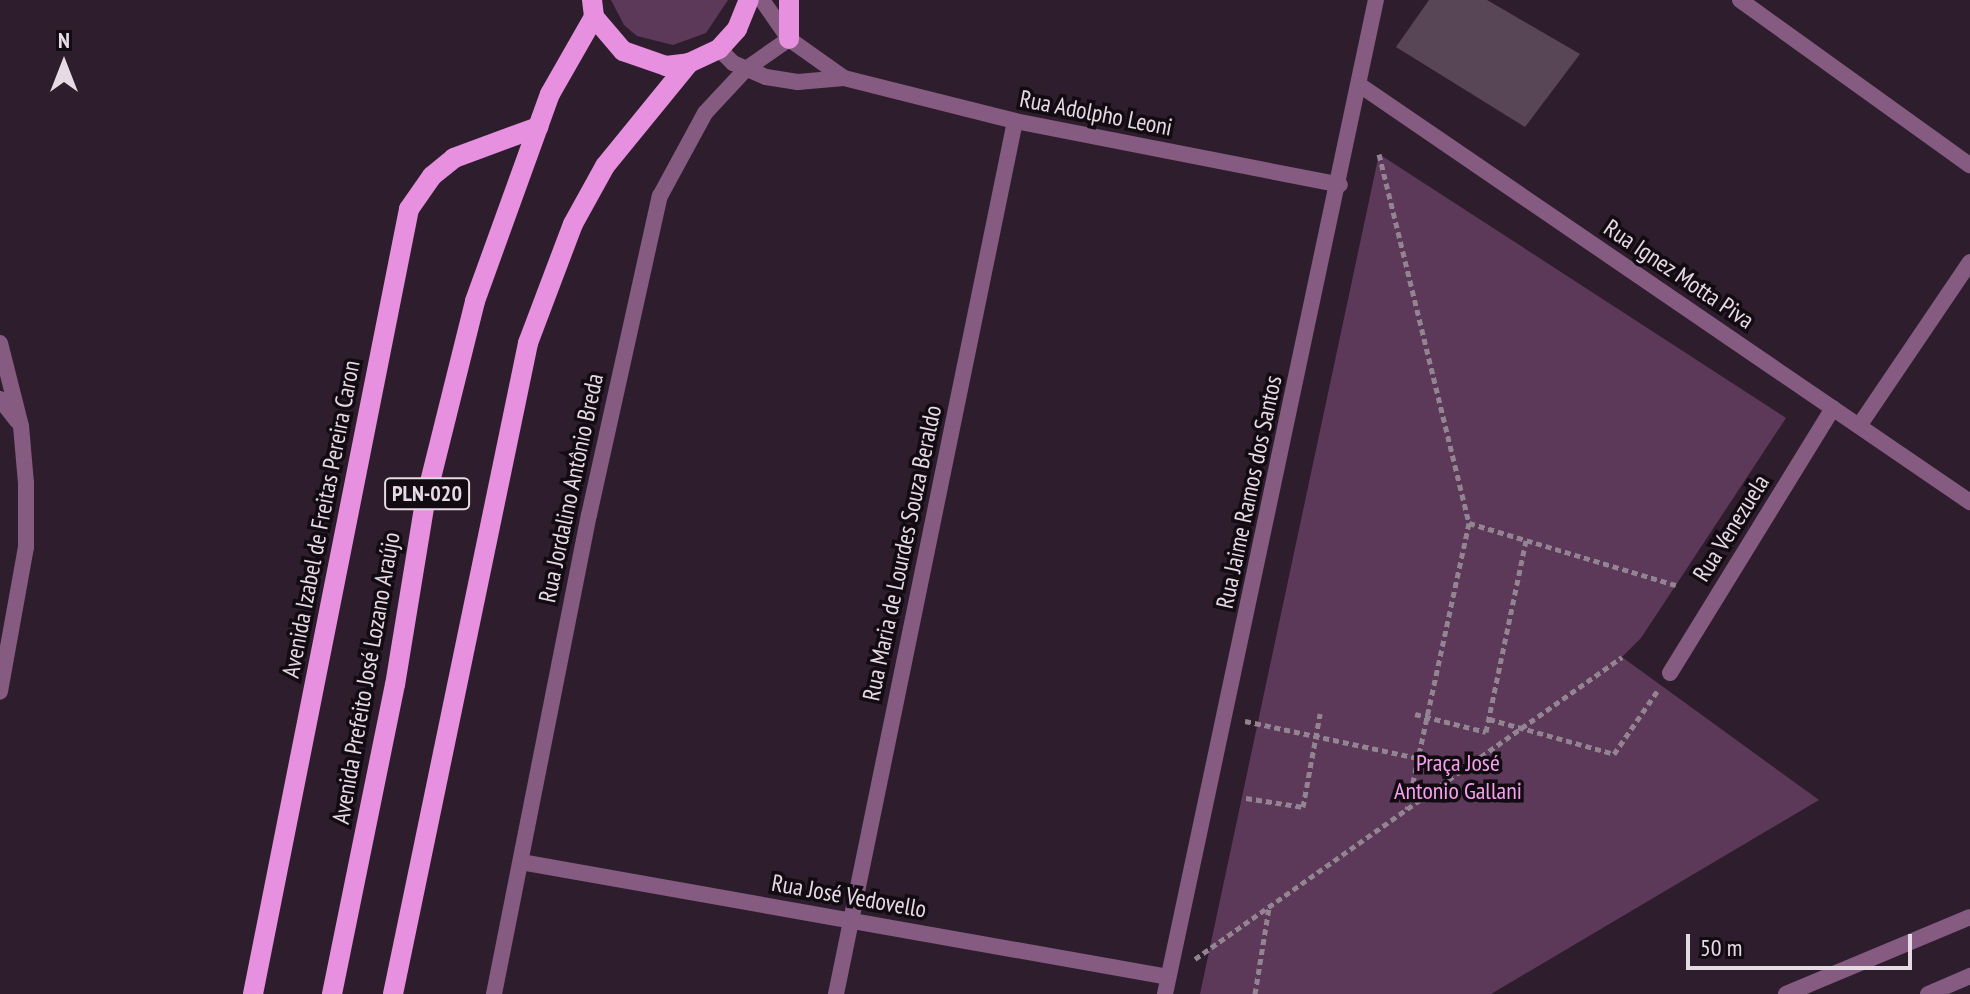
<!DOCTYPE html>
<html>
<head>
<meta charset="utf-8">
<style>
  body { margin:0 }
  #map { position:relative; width:1970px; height:994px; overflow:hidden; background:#2e1e2d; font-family:"PT Sans Narrow",sans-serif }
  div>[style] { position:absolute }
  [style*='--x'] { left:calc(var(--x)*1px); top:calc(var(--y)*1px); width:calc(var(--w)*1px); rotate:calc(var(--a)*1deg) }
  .green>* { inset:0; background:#5c3859 }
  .building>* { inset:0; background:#584656 }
  .path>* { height:5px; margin-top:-2.5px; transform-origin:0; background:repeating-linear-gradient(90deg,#928491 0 6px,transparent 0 10px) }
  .minor>* { height:16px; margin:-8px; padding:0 8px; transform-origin:8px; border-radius:8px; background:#855b81 }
  .tertiary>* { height:16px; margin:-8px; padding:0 8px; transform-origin:8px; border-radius:8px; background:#855b81 }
  .primary>* { height:20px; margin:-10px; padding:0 10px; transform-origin:10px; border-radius:10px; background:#e790e0 }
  span { translate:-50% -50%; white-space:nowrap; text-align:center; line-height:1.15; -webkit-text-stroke:7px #120b11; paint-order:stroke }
  .shield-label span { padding:2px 6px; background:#120b11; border:2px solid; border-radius:6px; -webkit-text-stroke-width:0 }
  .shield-label { font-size:22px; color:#e6dae4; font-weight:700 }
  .street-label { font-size:24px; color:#e6dae4 }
  .park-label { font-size:24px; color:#f6a0ee }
  .north { position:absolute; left:24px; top:24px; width:80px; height:80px; -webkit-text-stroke:6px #120b11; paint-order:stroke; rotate:0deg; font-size:22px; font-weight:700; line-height:32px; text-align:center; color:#e6dae4 }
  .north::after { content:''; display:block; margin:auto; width:28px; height:36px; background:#e6dae4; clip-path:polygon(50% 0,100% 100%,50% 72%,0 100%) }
  .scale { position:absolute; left:1686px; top:934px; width:226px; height:36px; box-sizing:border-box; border:4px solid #e6dae4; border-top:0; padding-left:10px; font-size:24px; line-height:28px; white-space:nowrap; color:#e6dae4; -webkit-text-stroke:6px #120b11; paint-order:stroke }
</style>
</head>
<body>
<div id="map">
  <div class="green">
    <div style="clip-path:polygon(611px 0,728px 0,706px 33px,673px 45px,637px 36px,624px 25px)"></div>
    <div style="clip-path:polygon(1379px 154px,1786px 418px,1641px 638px,1622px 657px,1819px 800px,1491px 994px,1200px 994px)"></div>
  </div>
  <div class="building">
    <div style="clip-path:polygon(1429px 0,1487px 0,1580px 54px,1525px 127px,1396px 47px)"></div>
  </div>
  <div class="path">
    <div style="--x:1379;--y:154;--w:380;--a:76.3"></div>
    <div style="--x:1469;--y:523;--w:293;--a:102.2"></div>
    <div style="--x:1469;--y:523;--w:216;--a:16.7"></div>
    <div style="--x:1415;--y:714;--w:73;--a:14.2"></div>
    <div style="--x:1486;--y:732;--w:196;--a:-78.2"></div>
    <div style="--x:1489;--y:719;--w:130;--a:15.6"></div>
    <div style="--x:1614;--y:754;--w:78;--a:-55.5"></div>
    <div style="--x:1245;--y:721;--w:225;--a:12.1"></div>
    <div style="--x:1246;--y:798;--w:58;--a:9"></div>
    <div style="--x:1303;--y:807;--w:95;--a:-79.6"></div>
    <div style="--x:1195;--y:959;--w:523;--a:-35.27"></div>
    <div style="--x:1255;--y:994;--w:87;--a:-80.8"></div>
  </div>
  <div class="minor">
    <div style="--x:762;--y:0;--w:47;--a:55.3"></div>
    <div style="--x:789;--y:39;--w:67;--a:35.3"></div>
    <div style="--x:844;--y:78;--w:176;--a:14.1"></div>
    <div style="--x:1015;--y:121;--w:331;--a:11.1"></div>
    <div style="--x:1740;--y:0;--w:283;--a:35.7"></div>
    <div style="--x:719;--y:49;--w:20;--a:45"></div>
    <div style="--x:733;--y:63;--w:36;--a:23"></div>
    <div style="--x:766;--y:77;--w:32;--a:9"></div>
    <div style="--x:798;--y:82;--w:46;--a:-5"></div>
    <div style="--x:1361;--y:86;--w:738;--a:34.34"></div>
    <div style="--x:0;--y:343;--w:86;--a:75.8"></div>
    <div style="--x:21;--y:426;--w:57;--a:85"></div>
    <div style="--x:26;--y:483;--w:64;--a:90"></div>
    <div style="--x:26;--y:547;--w:147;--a:100.2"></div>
    <div style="--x:0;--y:399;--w:28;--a:52"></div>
    <div style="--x:1859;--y:426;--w:198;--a:-55.9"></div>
    <div style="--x:1670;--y:673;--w:311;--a:-58.4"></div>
    <div style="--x:521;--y:862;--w:657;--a:10.08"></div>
    <div style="--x:494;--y:994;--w:488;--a:-78.8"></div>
    <div style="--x:589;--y:515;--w:327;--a:-77.5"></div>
    <div style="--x:660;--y:196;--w:94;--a:-61.5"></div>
    <div style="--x:705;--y:113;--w:60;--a:-47"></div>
    <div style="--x:746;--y:69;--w:52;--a:-34.9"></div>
    <div style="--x:836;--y:994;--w:891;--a:-78.41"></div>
    <div style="--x:1165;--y:994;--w:1016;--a:-78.02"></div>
  </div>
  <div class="tertiary">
    <div style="--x:1786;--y:994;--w:199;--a:-22.7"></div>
    <div style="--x:1928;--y:994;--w:46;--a:-23.2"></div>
  </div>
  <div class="primary">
    <div style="--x:592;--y:0;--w:17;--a:83"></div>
    <div style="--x:594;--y:17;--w:45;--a:49.5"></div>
    <div style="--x:623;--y:51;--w:46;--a:19.2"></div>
    <div style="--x:666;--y:66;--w:23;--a:-7"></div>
    <div style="--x:689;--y:63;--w:33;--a:-25"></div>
    <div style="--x:719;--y:49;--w:27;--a:-48"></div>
    <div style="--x:737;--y:29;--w:31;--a:-68"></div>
    <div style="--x:789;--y:0;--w:39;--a:90"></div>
    <div style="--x:253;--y:994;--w:800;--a:-78.76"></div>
    <div style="--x:409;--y:209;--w:40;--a:-55.1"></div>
    <div style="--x:432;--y:176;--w:28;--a:-39"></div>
    <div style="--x:454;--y:158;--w:90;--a:-20.3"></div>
    <div style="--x:332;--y:994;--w:315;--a:-78.5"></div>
    <div style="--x:395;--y:685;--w:185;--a:-80.7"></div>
    <div style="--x:425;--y:502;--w:207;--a:-76"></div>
    <div style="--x:475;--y:301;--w:220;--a:-70.1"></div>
    <div style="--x:550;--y:94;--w:89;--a:-60.3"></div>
    <div style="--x:393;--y:994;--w:665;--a:-78.28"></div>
    <div style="--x:528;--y:343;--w:127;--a:-69.3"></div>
    <div style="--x:573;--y:224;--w:66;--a:-61.1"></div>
    <div style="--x:605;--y:166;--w:133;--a:-50.8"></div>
  </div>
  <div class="shield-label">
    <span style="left:427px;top:494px">PLN-020</span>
  </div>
  <div class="street-label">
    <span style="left:1096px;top:113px;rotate:11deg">Rua Adolpho Leoni</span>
    <span style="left:1679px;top:274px;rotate:34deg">Rua Ignez Motta Piva</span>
    <span style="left:571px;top:488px;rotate:-78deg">Rua Jordalino Antônio Breda</span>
    <span style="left:1249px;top:492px;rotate:-78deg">Rua Jaime Ramos dos Santos</span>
    <span style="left:321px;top:519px;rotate:-79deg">Avenida Izabel de Freitas Pereira Caron</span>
    <span style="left:1731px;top:528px;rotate:-58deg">Rua Venezuela</span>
    <span style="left:902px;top:553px;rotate:-78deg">Rua Maria de Lourdes Souza Beraldo</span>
    <span style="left:366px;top:678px;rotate:-80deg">Avenida Prefeito José Lozano Araújo</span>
    <span style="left:849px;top:896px;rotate:10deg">Rua José Vedovello</span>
  </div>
  <div class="park-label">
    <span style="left:1458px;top:777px">Praça José<br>Antonio Gallani</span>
  </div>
  <div class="north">N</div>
  <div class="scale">50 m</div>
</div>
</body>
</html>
